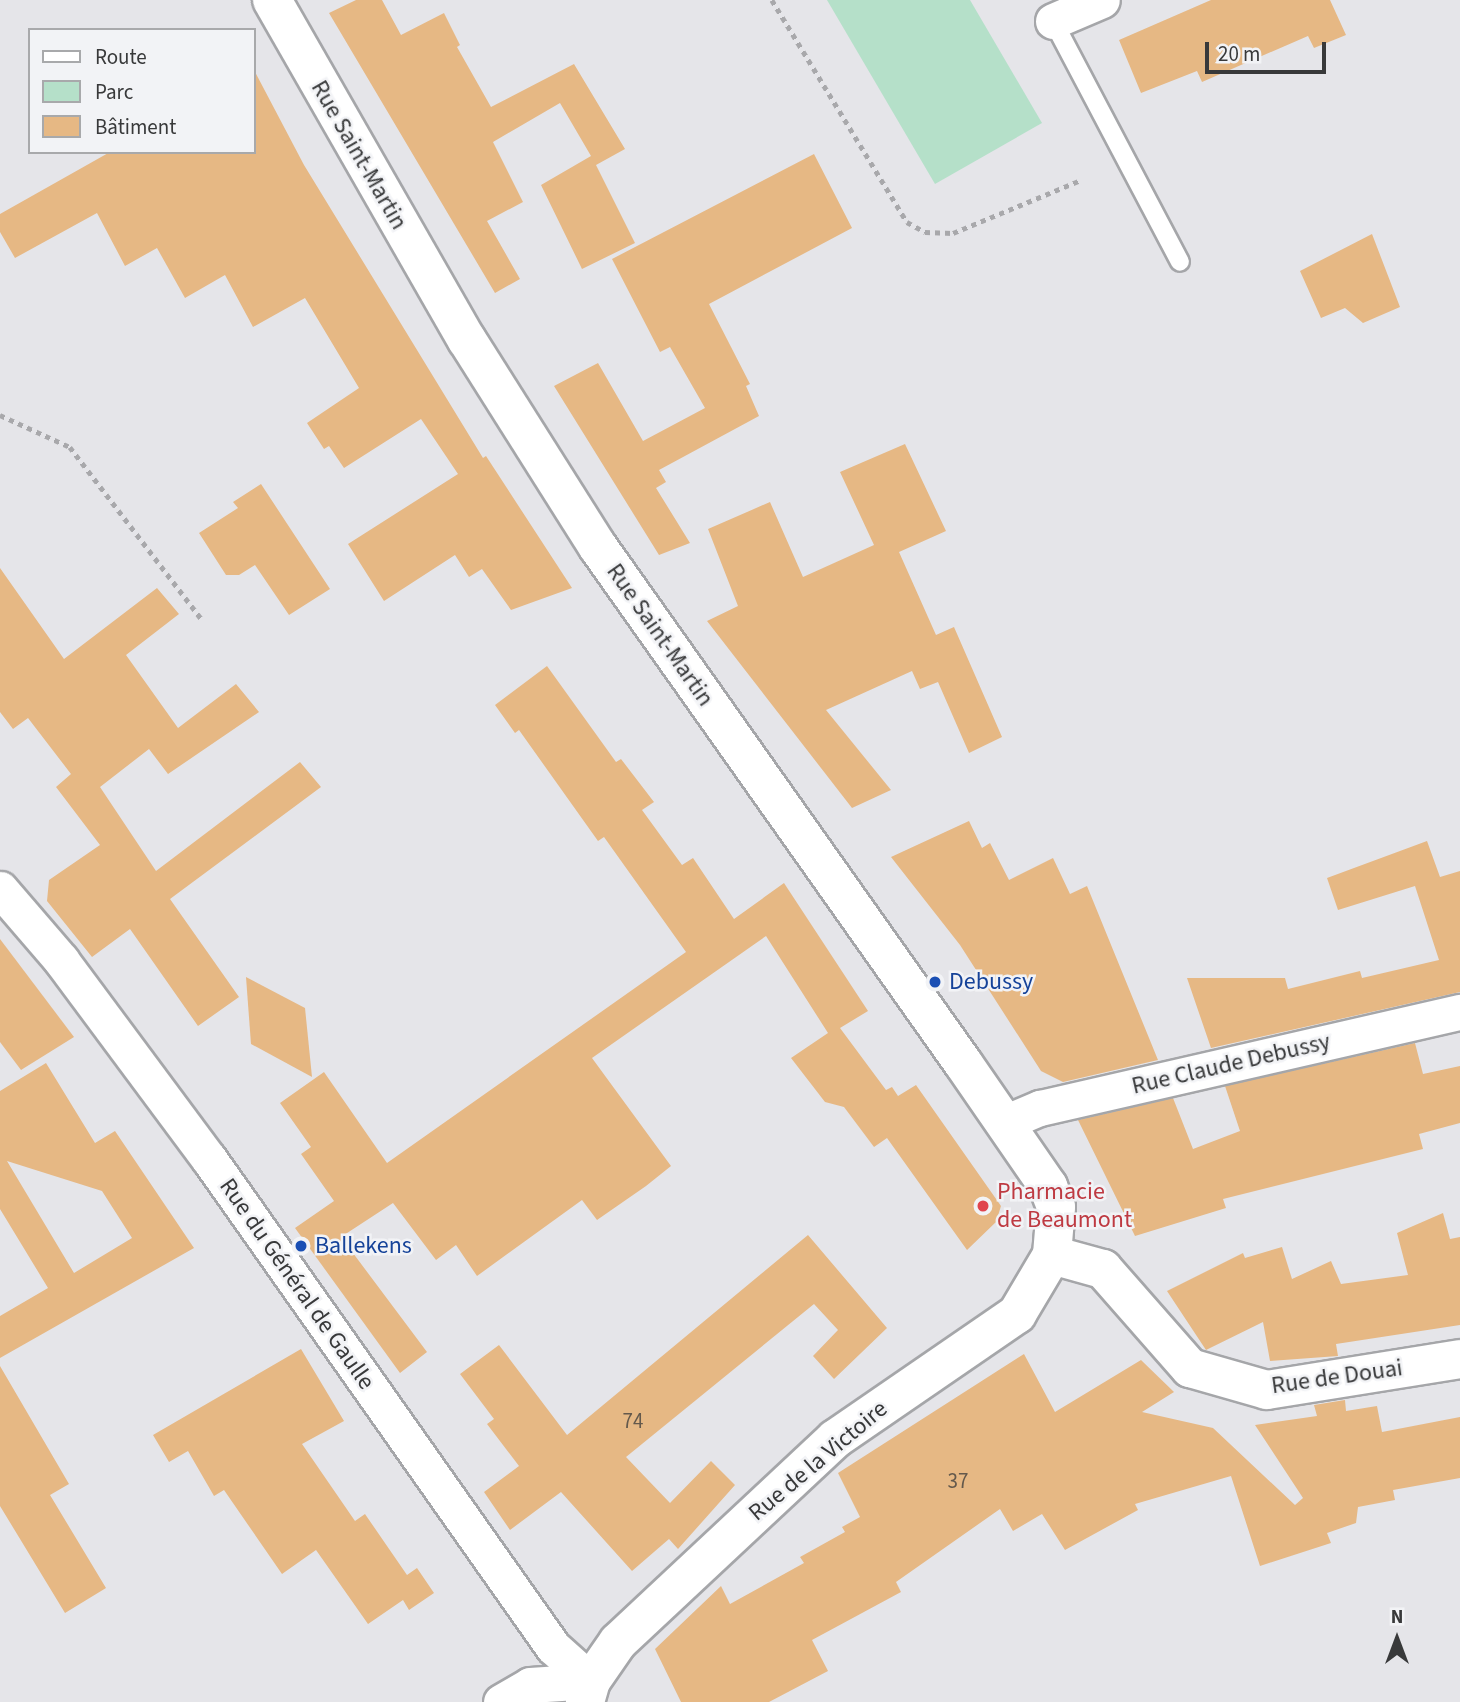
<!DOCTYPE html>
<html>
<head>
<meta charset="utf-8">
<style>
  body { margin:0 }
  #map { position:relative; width:1460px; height:1702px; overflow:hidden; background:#e5e5e9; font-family:"Source Sans 3",sans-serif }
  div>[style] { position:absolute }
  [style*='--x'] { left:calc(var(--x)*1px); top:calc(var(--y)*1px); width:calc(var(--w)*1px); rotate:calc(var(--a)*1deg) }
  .green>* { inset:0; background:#b5e0c9 }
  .building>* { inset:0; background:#e6b884 }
  .path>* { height:4.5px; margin-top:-2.25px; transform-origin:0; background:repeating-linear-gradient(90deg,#a8a8ab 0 5px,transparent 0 10px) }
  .roads { filter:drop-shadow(2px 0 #a5a6a9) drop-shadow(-2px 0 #a5a6a9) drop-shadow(0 2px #a5a6a9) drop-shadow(0 -2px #a5a6a9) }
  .service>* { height:18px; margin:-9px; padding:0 9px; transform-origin:9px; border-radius:9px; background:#fff }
  .minor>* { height:35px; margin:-17.5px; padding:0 17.5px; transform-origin:17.5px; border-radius:17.5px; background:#fff }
  .secondary>* { height:38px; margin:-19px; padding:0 19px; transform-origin:19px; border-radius:19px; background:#fff }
  .dots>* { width:19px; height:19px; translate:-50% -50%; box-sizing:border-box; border:4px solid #f2f3f6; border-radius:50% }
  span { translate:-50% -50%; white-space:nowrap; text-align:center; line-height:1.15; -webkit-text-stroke:5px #f2f3f6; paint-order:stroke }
  .number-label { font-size:21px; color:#64594c }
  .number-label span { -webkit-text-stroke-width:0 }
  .street-label { font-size:24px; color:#38393a }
  .transit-label { font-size:24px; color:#164399 }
  .left { translate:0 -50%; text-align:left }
  .health-label { font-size:24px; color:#be3a42 }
  .legend { position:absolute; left:28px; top:28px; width:228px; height:126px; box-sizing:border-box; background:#f2f3f6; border:2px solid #a8a9ab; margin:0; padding:9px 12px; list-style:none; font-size:21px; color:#38393a }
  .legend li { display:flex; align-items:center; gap:14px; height:35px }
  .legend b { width:35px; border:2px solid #a8a9ab }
  .north { position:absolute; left:1362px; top:1604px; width:70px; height:70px; -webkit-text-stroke:5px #f2f3f6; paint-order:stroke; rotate:0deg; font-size:19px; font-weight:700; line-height:28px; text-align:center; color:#38393a }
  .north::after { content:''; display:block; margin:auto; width:24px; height:32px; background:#38393a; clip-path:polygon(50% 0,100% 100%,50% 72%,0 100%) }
  .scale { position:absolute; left:1205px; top:42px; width:121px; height:32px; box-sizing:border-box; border:4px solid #38393a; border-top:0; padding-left:9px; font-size:21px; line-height:24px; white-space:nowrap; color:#38393a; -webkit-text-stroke:5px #f2f3f6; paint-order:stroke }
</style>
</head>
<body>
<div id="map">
  <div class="green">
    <div style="clip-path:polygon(827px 0,970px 0,1042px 123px,935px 184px)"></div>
  </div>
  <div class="building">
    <div style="clip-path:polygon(356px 0,382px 0,401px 35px,444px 13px,460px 45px,457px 47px,491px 107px,574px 64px,625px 149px,596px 165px,635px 243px,582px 269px,541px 185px,591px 156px,560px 103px,493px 142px,523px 202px,487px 221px,520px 279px,495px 293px,329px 13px)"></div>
    <div style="clip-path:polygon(1211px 0,1330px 0,1346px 35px,1314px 48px,1308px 36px,1202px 82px,1197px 71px,1141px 93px,1119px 40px)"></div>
    <div style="clip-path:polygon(254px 70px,304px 165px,483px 458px,486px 456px,572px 588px,511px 610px,482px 569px,469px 577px,455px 555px,384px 601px,348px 544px,458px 474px,421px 419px,344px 468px,329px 446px,324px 449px,307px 423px,359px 388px,305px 298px,253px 327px,225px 275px,185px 298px,157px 248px,125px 266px,97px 213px,15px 258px,0 232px,0 214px,110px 152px,254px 152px)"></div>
    <div style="clip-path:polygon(814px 154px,852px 228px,709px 304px,750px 384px,746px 386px,759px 416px,659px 470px,666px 482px,656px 488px,690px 543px,659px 555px,554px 386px,598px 363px,643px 441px,705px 408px,670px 347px,660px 352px,612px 259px)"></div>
    <div style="clip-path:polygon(1372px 234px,1400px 307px,1363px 323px,1345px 308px,1321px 318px,1300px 271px)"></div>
    <div style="clip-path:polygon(905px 444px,946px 531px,899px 552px,936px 635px,954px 627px,1002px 737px,969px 753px,938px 682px,920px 689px,912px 671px,826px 710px,891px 790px,852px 808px,707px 621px,738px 606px,708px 529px,770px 502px,803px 577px,874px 545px,840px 472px)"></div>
    <div style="clip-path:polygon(261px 484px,330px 589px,289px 615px,255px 565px,239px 575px,226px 575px,199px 533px,238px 508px,233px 502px)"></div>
    <div style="clip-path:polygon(0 568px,64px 659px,157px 588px,179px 614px,126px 655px,178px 728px,236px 684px,259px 712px,168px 774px,149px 749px,100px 787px,156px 871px,300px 762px,321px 787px,170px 899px,239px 997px,198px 1026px,130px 929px,92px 957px,47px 901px,49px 880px,100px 845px,56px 787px,71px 774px,28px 718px,13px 729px,0 712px)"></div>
    <div style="clip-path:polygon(547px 666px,616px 762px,621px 759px,654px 802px,642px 810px,682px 865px,693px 858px,734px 919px,784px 883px,868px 1011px,840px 1028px,886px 1090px,892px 1087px,898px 1096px,916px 1085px,1001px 1206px,996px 1222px,967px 1250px,887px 1138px,874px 1147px,844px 1107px,825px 1102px,791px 1058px,828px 1033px,766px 936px,592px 1058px,671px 1166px,646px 1186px,597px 1220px,582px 1200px,477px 1276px,456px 1245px,436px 1260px,393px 1203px,341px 1237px,427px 1352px,400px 1373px,295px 1228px,334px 1201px,301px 1154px,311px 1147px,280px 1103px,324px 1072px,387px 1163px,686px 952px,604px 837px,598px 841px,519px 730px,515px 733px,495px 705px)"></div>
    <div style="clip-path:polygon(969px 821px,982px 848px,990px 843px,1009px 880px,1053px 858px,1070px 894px,1087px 886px,1158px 1060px,1063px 1082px,1041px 1071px,960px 945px,891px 857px)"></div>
    <div style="clip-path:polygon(1427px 841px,1440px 877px,1460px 871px,1460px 992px,1211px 1048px,1187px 978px,1285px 978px,1288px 989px,1360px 971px,1362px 978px,1439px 960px,1415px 886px,1338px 910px,1327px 878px)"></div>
    <div style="clip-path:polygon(0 939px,74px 1037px,21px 1070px,0 1042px)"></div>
    <div style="clip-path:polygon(246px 977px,305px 1008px,312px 1077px,251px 1044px)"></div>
    <div style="clip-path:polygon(1415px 1043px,1423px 1074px,1460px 1066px,1460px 1123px,1419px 1134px,1423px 1149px,1223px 1199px,1226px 1208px,1135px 1236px,1078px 1120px,1173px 1098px,1193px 1149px,1240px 1131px,1225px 1086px)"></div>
    <div style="clip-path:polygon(evenodd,46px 1063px,95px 1143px,115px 1131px,194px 1248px,0 1358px,0 1316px,48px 1288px,0 1209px,0 1091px,46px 1063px,7px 1161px,102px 1191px,132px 1238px,74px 1273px,7px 1161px)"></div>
    <div style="clip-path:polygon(1443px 1213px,1450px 1239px,1460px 1237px,1460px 1325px,1336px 1344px,1338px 1356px,1270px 1361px,1263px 1322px,1206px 1350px,1167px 1291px,1243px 1253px,1245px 1258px,1282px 1247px,1292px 1279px,1331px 1261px,1341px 1284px,1408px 1275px,1397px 1233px)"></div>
    <div style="clip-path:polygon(808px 1235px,887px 1328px,834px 1379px,813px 1356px,838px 1330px,814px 1304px,626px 1457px,670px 1503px,711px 1461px,735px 1485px,678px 1549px,669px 1539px,632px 1571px,561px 1492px,510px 1530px,484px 1492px,519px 1466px,487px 1424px,494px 1419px,460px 1374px,499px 1345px,567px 1435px)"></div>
    <div style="clip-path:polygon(301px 1349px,344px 1421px,302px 1444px,355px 1521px,365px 1514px,407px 1575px,417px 1568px,434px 1593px,409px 1610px,403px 1600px,368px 1624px,316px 1550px,282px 1574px,224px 1490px,214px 1496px,188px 1451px,169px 1462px,153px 1435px)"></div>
    <div style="clip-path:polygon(1024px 1354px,1055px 1412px,1141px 1360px,1174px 1392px,1142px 1412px,1213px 1428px,1295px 1505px,1303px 1498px,1255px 1425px,1317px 1416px,1314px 1405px,1345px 1400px,1346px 1411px,1377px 1406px,1382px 1432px,1460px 1417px,1460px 1478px,1393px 1490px,1395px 1500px,1358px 1507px,1356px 1523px,1327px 1533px,1331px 1543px,1260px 1566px,1231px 1476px,1135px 1504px,1138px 1510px,1065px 1550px,1042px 1514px,1013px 1531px,1000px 1509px,896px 1582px,901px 1592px,812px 1640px,828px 1671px,769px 1702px,681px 1702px,655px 1649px,721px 1586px,730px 1604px,804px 1563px,800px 1557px,845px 1532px,842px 1527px,860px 1517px,838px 1473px)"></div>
    <div style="clip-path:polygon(0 1366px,69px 1484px,50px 1495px,106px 1588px,65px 1613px,0 1506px)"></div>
  </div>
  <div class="path">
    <div style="--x:772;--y:0;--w:260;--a:58.7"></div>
    <div style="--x:907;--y:222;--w:21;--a:29"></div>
    <div style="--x:925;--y:232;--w:28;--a:2"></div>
    <div style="--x:953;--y:233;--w:139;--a:-22.5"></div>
    <div style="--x:0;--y:415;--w:77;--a:24.6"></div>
    <div style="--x:70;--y:447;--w:219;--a:52.6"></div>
  </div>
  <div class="roads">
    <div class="service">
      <div style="--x:1053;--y:21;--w:272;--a:62.2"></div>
    </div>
    <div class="minor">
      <div style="--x:1053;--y:21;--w:53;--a:-23.2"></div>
      <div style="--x:0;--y:889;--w:94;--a:49.3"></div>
      <div style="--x:61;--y:960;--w:248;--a:53.4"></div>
      <div style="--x:209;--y:1159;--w:597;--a:54.82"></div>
      <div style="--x:553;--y:1647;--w:51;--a:41.8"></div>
      <div style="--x:1004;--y:1123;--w:39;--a:-23"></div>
      <div style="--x:1040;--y:1108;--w:431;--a:-12.9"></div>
      <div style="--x:501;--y:1702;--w:34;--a:-30"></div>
      <div style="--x:530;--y:1685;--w:61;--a:-3.8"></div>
    </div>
    <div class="secondary">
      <div style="--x:272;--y:0;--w:392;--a:60.2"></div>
      <div style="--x:467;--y:340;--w:245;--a:57.7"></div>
      <div style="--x:598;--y:547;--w:632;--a:54.73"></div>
      <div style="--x:963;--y:1063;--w:150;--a:55.4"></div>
      <div style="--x:1048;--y:1186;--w:22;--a:69"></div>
      <div style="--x:1056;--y:1207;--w:48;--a:94.8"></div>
      <div style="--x:1052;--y:1255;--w:69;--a:120.7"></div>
      <div style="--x:1017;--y:1314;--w:221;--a:145.5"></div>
      <div style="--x:835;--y:1439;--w:297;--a:136.9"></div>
      <div style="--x:618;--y:1642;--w:47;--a:124.7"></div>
      <div style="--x:591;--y:1681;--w:22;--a:106"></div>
      <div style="--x:1052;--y:1255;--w:53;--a:15.4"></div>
      <div style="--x:1103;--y:1269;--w:132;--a:48.7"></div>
      <div style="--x:1190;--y:1368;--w:80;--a:15.9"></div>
      <div style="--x:1267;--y:1390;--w:195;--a:-9.1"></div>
    </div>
  </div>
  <div class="dots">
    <div style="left:935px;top:982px;background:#1a4fb4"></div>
    <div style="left:983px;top:1206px;background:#e0444e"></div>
    <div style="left:301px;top:1246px;background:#1a4fb4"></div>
  </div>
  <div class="number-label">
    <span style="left:633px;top:1421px">74</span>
    <span style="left:958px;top:1481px">37</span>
  </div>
  <div class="street-label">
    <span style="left:359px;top:155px;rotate:60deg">Rue Saint-Martin</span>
    <span style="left:660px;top:635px;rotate:55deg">Rue Saint-Martin</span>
    <span style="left:1231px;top:1064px;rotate:-13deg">Rue Claude Debussy</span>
    <span style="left:297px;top:1284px;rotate:55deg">Rue du Général de Gaulle</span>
    <span style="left:1337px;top:1377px;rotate:-8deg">Rue de Douai</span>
    <span style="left:818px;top:1461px;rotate:-40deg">Rue de la Victoire</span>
  </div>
  <div class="transit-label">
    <span class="left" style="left:949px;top:982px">Debussy</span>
    <span class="left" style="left:315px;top:1246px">Ballekens</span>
  </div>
  <div class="health-label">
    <span class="left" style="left:997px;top:1206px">Pharmacie<br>de Beaumont</span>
  </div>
  <ul class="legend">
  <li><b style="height:9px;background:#fff"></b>Route</li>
  <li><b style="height:19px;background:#b5e0c9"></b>Parc</li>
  <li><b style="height:19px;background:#e6b884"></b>Bâtiment</li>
  </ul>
  <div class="north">N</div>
  <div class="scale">20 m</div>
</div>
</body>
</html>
